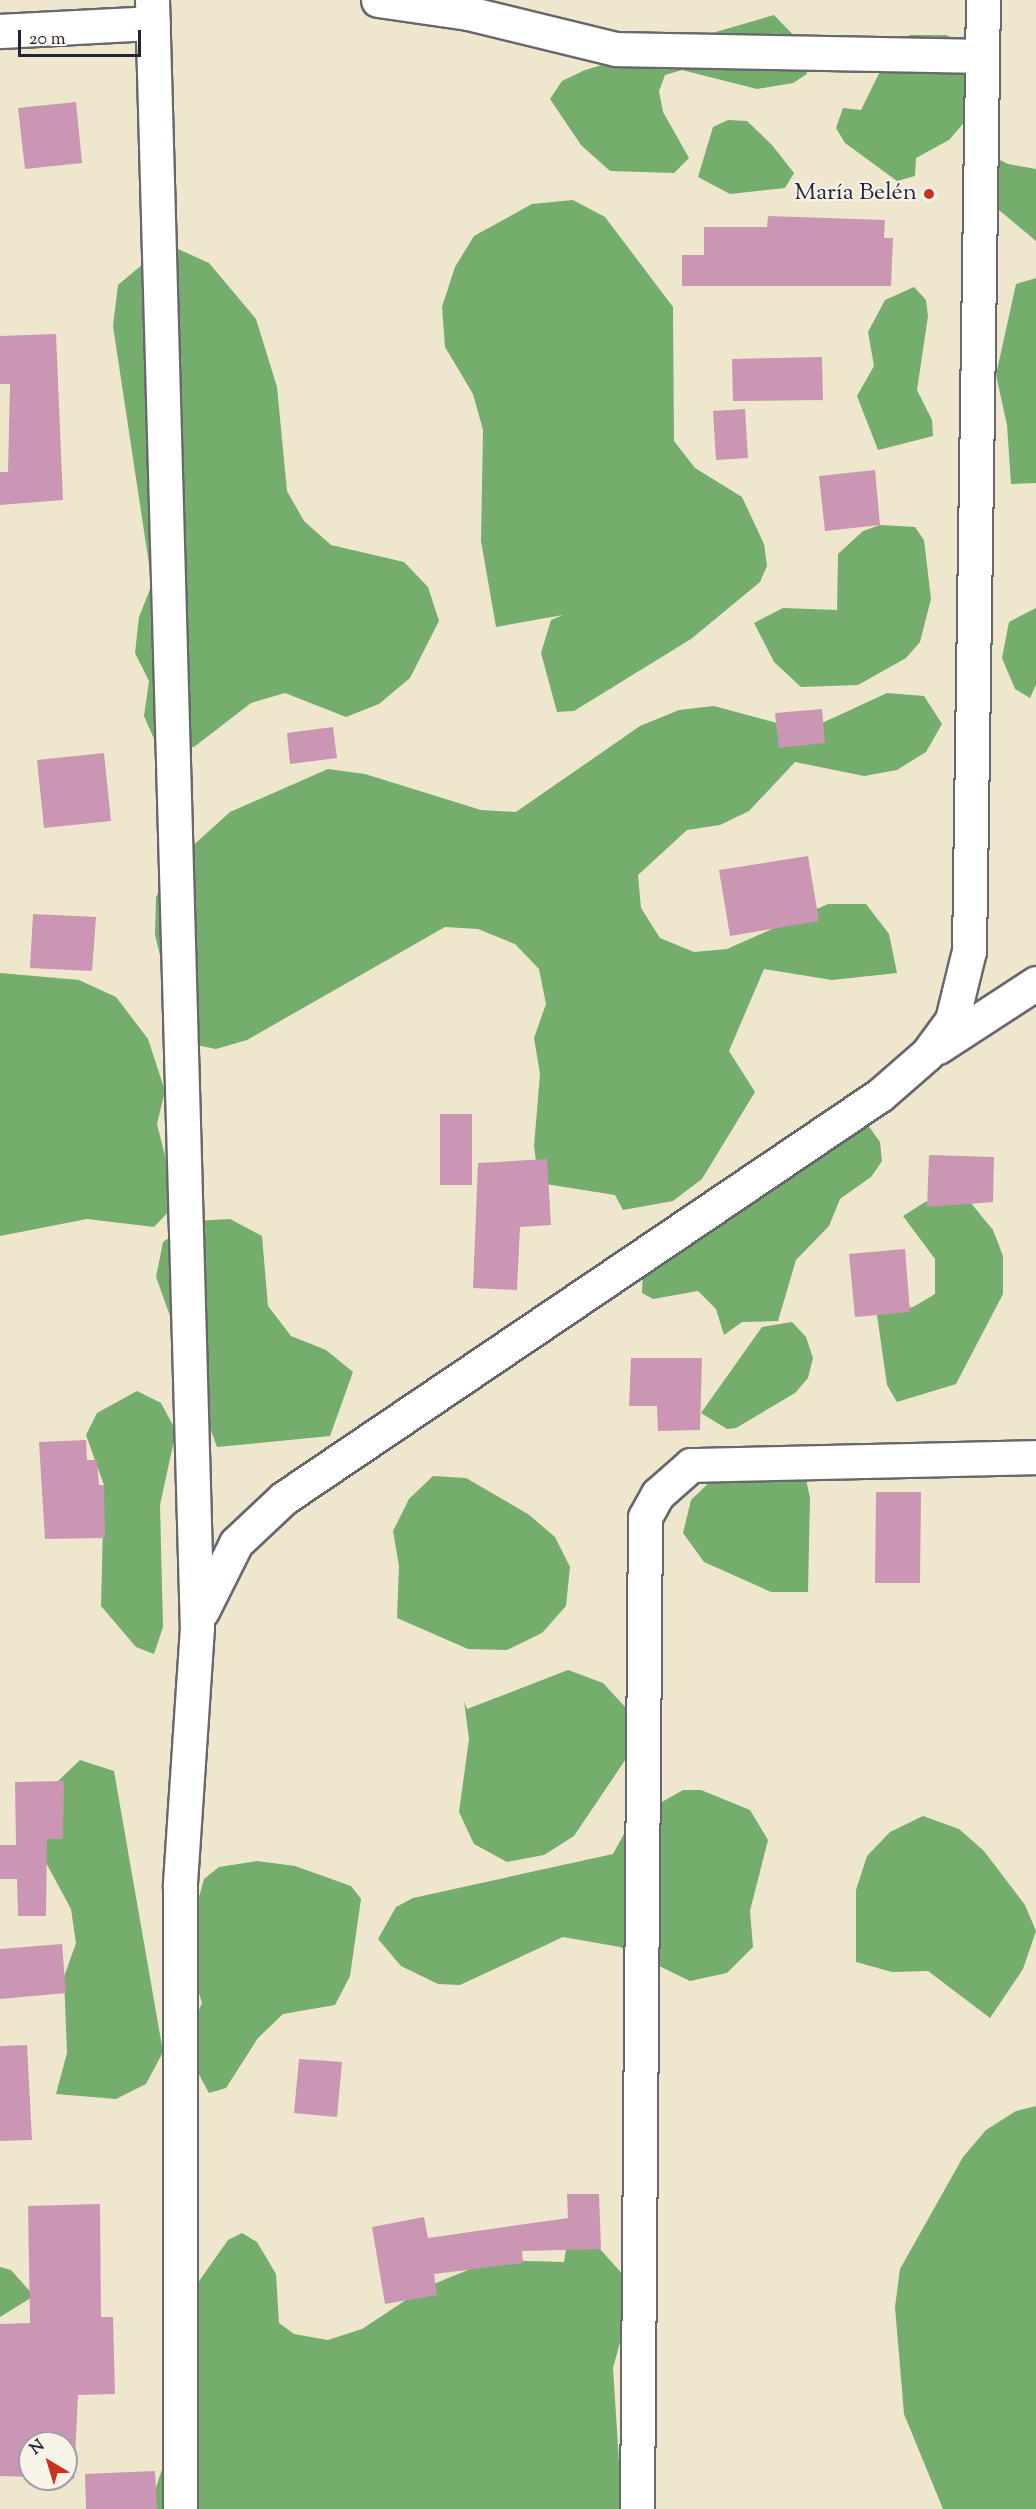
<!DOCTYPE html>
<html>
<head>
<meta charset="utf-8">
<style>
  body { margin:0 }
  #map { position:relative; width:1036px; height:2509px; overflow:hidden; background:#eee7cd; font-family:"Sorts Mill Goudy",serif }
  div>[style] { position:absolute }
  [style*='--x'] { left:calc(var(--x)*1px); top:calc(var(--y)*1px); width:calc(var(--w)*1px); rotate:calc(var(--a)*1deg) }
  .forest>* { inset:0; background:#75ad6c }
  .building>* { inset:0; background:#ca96b4 }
  .roads { filter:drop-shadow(2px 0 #69676e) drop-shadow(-2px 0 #69676e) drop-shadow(0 2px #69676e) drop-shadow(0 -2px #69676e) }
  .minor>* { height:33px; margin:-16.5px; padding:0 16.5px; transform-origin:16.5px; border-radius:16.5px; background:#fff }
  .dots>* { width:16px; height:16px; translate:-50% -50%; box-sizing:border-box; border:3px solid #f7f3e8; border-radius:50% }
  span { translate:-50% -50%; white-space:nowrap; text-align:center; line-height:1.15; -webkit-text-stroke:4.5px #f7f3e8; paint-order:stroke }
  .poi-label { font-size:24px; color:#22223b }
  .right { translate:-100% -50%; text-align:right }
  .north { position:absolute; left:18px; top:2431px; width:60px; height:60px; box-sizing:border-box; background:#f7f3e8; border:2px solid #a29fa3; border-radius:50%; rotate:322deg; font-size:16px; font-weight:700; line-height:24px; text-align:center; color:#22223b }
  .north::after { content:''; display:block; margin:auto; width:21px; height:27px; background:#c8321e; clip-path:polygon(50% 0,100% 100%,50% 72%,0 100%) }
  .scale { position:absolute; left:18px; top:30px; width:123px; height:27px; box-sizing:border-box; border:3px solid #22223b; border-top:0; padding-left:8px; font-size:18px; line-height:21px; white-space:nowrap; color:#22223b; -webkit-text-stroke:4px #f7f3e8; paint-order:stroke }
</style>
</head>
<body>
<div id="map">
  <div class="forest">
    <div style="clip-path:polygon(774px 15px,799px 41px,807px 74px,793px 83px,757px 89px,682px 70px,665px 75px,659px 91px,663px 112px,689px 158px,674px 173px,610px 171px,581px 145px,550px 99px,562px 81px,585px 70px)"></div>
    <div style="clip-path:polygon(910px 35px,946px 35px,962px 42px,974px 111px,949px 140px,916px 158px,915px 176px,897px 181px,845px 143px,836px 128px,843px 108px,861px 110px,893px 45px)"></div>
    <div style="clip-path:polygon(728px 120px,747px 121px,772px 145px,794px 173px,785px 188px,730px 194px,698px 177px,713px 127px)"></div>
    <div style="clip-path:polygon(977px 148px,1008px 164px,1036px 169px,1036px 241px,980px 194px)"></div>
    <div style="clip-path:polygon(573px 200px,605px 217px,673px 307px,674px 441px,695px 468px,742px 497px,764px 544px,767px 566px,760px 582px,691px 639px,574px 711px,557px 712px,541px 653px,551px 620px,563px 615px,496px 627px,481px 541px,483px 430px,473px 394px,445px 347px,442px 307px,455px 267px,474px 236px,532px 204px)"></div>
    <div style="clip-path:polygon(178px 249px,209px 263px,256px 319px,277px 387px,287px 491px,304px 521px,331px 545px,404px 562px,428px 587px,439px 621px,410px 678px,379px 704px,346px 717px,285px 693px,251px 703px,194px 747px,158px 748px,144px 716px,149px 681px,135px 653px,139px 617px,152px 584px,113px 326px,118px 285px,143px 264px)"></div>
    <div style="clip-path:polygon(1036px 278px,1036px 483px,1011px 484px,1007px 425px,996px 375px,1016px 284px)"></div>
    <div style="clip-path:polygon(914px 287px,926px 300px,928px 316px,917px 390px,932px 420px,933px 436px,878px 450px,857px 396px,874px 366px,868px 332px,885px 300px)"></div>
    <div style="clip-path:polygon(880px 525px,915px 527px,924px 540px,931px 599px,920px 642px,906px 658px,858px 685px,801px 687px,774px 662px,754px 623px,783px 608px,837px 610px,838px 554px,863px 531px)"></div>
    <div style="clip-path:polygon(1036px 608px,1036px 685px,1030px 698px,1015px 689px,1002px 658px,1009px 622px)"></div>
    <div style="clip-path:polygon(887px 693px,924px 696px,942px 724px,926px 752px,897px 770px,864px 776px,795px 762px,749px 811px,720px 825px,687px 830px,638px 875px,641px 908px,660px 938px,694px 952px,727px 949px,828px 904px,866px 904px,889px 934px,897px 973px,832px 980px,764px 969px,729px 1051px,755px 1092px,702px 1179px,673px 1201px,623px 1210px,615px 1195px,539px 1183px,534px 1146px,540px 1074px,534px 1038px,546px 1004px,539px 969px,515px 944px,478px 929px,445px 927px,247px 1040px,216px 1049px,181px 1042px,155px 935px,156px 897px,176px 861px,230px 812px,328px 769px,365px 774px,481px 810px,516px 812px,640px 726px,679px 710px,714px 706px,784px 725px,822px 723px)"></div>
    <div style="clip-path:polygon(0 973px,79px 980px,116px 997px,148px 1039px,165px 1091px,157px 1124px,177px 1203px,154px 1227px,87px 1219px,0 1236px)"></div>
    <div style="clip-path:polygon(865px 1121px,880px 1142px,882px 1161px,871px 1177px,840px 1199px,829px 1226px,796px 1260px,778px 1321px,742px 1322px,724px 1335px,716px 1309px,698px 1291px,653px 1299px,642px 1293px,643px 1266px)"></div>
    <div style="clip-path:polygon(953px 1198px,970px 1202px,993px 1230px,1003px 1256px,1003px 1294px,956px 1384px,897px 1402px,887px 1385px,877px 1315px,913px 1307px,935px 1294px,935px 1259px,903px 1216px,925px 1202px)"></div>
    <div style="clip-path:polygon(230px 1219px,262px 1236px,268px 1306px,291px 1336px,326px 1350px,353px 1372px,330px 1436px,217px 1447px,156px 1277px,163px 1242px,193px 1221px)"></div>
    <div style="clip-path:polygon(792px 1322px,806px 1337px,813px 1358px,808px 1378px,795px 1393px,736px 1428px,727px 1429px,701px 1413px,762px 1327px)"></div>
    <div style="clip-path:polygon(137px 1391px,161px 1403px,176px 1431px,160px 1505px,163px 1627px,154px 1654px,136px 1647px,101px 1606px,104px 1485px,86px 1435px,97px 1413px)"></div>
    <div style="clip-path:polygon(803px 1465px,810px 1498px,808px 1592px,771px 1592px,704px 1562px,683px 1533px,691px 1500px,715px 1477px)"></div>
    <div style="clip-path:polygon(433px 1476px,466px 1478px,528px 1514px,555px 1537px,570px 1567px,566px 1606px,542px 1633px,507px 1650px,468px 1649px,397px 1618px,399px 1566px,393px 1531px,409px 1499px)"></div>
    <div style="clip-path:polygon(568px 1670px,603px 1683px,627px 1709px,638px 1741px,574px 1836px,544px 1855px,507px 1862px,474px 1844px,459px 1812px,469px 1739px,464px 1701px,467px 1709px)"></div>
    <div style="clip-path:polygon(80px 1760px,114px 1771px,163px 2052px,146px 2084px,116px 2099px,56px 2094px,67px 2053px,64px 1977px,76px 1943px,71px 1909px,38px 1848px,56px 1783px)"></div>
    <div style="clip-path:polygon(683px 1790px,701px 1790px,750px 1810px,768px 1840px,750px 1911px,753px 1947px,727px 1973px,690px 1981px,620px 1947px,563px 1937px,460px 1985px,438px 1984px,401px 1966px,378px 1939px,396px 1907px,413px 1898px,613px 1854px,632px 1819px)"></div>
    <div style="clip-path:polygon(923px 1816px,959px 1829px,984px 1851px,1025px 1905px,1036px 1931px,1023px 1969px,990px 2018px,928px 1971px,892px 1972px,856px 1962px,856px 1890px,867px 1856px,890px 1832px)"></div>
    <div style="clip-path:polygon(257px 1861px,295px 1866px,351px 1886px,361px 1899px,350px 1976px,335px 2005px,283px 2014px,258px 2038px,226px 2088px,209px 2093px,183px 2045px,202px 2003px,191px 1967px,194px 1915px,204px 1879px,219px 1867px)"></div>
    <div style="clip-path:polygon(1036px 2106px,1036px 2509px,943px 2509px,904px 2414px,895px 2307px,900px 2269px,963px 2157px,986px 2130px,1016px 2111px)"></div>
    <div style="clip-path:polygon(242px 2233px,257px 2242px,276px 2274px,279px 2323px,294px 2334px,328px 2340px,362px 2329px,424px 2288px,492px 2260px,564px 2262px,567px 2243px,600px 2249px,625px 2277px,628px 2313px,613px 2368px,622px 2509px,149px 2509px,178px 2420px,190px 2294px,228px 2240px)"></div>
    <div style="clip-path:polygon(0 2267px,11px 2270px,34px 2296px,0 2317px)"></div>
  </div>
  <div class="building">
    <div style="clip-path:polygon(76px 102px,82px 163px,25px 169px,18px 108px)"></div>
    <div style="clip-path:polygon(768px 216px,885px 220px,884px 238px,893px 238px,891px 286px,682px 286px,682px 255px,704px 255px,704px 227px,767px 227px)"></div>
    <div style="clip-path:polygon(56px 334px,63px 500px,0 505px,0 472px,8px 472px,10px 384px,0 384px,0 336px)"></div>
    <div style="clip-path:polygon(822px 357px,823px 400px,733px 401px,732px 359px)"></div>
    <div style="clip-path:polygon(745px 409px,748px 458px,716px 460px,713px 411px)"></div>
    <div style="clip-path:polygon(875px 470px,880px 525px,825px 531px,819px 476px)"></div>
    <div style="clip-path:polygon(822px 709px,825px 743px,779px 748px,775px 713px)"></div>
    <div style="clip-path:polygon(333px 727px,337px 758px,290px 764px,287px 733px)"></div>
    <div style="clip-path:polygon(104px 753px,111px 821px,44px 828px,37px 760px)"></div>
    <div style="clip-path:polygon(808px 856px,819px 921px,730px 936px,719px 870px)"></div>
    <div style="clip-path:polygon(33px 914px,96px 917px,92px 971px,30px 968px)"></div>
    <div style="clip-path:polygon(440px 1114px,472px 1114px,472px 1185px,440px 1185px)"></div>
    <div style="clip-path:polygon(929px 1155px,994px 1157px,993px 1202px,927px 1207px)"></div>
    <div style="clip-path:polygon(547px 1159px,551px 1225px,520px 1227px,517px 1290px,473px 1288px,478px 1163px)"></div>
    <div style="clip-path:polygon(905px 1249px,910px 1312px,855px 1317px,849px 1254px)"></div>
    <div style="clip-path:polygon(631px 1358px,702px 1358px,700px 1430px,658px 1431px,657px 1406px,629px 1406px)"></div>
    <div style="clip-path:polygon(86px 1440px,87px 1460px,97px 1460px,99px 1485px,104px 1485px,105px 1538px,45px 1539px,39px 1442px)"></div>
    <div style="clip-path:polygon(876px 1492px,921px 1492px,920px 1583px,875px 1583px)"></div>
    <div style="clip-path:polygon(64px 1781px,63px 1839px,47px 1839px,46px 1916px,18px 1916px,17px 1879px,0 1879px,0 1845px,16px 1845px,15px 1782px)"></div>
    <div style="clip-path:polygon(62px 1944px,66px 1993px,0 1999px,0 1949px)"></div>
    <div style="clip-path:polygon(27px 2045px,32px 2140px,0 2141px,0 2046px)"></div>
    <div style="clip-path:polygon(299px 2059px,342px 2062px,337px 2117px,294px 2113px)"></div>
    <div style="clip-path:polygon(567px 2194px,599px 2194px,601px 2249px,522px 2251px,523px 2263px,434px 2274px,437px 2295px,385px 2304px,372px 2227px,424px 2217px,428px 2238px,568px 2218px)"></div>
    <div style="clip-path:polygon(100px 2204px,101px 2317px,113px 2317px,115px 2394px,78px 2395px,74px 2479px,66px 2479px,66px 2443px,30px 2443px,30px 2477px,0 2476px,0 2324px,30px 2323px,28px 2206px)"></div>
    <div style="clip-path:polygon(155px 2471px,157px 2509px,86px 2509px,85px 2474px)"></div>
  </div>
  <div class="roads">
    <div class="minor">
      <div style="--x:152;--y:0;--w:1628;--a:88.42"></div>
      <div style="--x:197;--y:1627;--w:260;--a:93.8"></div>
      <div style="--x:180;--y:1886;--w:623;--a:90"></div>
      <div style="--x:378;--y:0;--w:91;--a:8.2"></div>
      <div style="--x:468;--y:13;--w:152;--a:13.7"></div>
      <div style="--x:616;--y:49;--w:366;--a:1.1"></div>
      <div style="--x:0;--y:31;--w:153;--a:-3"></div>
      <div style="--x:938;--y:1047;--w:117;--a:-33.1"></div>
      <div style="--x:202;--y:1611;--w:76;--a:-63.4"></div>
      <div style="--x:236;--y:1543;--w:66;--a:-43.2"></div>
      <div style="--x:284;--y:1498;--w:719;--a:-34.07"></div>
      <div style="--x:880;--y:1095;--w:62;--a:-41.1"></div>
      <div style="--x:927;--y:1054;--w:42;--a:-53.7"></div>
      <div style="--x:952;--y:1020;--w:71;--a:-76.2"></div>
      <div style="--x:969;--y:951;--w:951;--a:-89.16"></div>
      <div style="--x:637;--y:2509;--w:992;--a:-89.54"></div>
      <div style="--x:645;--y:1517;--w:26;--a:-61"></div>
      <div style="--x:658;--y:1494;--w:44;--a:-41.3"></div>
      <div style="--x:691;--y:1465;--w:345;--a:-1.3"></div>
    </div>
  </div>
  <div class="dots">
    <div style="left:929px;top:194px;background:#c8321e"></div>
  </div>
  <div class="poi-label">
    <span class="right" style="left:917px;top:194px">María Belén</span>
  </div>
  <div class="north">N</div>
  <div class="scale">20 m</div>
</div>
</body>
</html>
